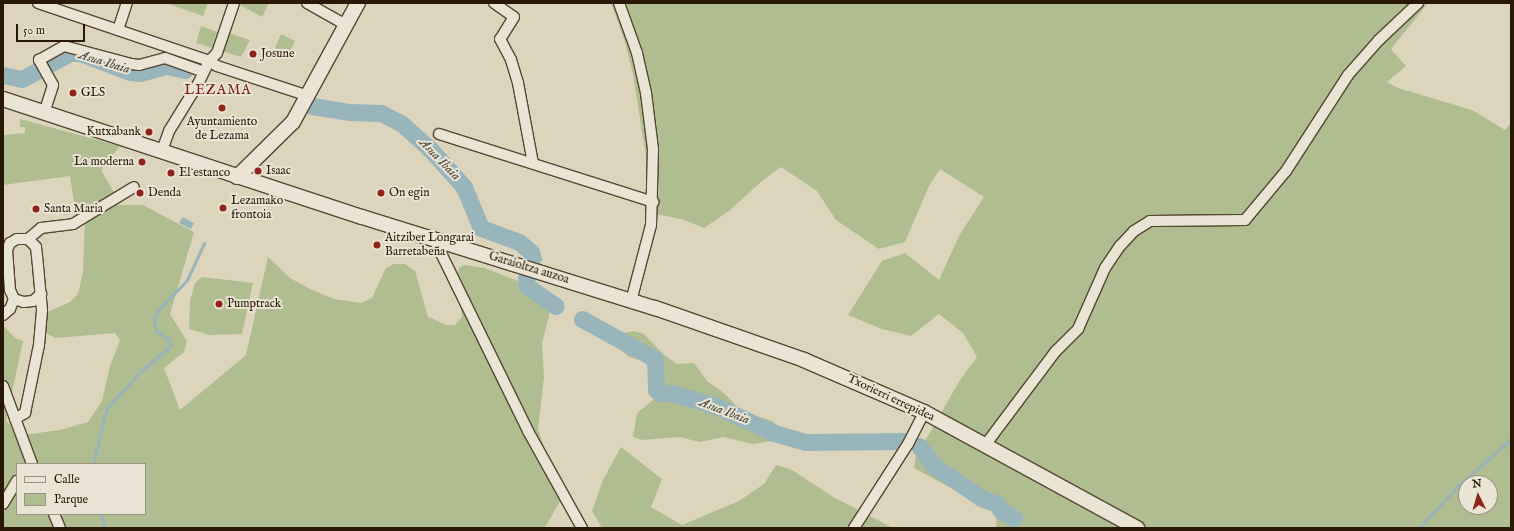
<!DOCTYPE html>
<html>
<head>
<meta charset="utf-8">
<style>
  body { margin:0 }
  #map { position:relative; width:1514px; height:531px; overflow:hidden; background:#ddd5bb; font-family:"IM FELL English",serif }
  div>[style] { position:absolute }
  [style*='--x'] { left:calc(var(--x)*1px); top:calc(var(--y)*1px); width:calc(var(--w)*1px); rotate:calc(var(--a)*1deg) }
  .green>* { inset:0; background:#b0bd91 }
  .water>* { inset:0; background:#99b5bc }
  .stream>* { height:3px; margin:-1.5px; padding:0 1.5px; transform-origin:1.5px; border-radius:1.5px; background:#99b5bc }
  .river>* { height:17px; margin:-8.5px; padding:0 8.5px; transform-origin:8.5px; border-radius:8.5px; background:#99b5bc }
  .roads { filter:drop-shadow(1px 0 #554732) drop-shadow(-1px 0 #554732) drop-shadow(0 1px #554732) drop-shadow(0 -1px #554732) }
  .street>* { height:10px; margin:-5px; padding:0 5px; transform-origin:5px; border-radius:5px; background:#e9e4d3 }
  .secondary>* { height:14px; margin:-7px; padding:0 7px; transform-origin:7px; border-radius:7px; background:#e9e4d3 }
  .dots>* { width:11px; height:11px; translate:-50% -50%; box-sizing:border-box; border:2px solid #e9e4d3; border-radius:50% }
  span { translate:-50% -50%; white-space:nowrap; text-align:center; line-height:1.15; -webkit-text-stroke:4px #e9e4d3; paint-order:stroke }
  .poi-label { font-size:12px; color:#281805 }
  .left { translate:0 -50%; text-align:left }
  .right { translate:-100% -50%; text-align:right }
  .street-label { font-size:12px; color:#281805 }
  .water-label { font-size:13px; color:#4a473c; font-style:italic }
  .quarter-label { font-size:14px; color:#7a1f14; letter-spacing:1px }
  .frame { position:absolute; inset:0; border:4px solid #281805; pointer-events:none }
  .legend { position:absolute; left:16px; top:463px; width:130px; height:52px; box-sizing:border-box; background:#e9e4d3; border:1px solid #9c9281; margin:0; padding:5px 7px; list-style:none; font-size:12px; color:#281805 }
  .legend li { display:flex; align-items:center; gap:8px; height:20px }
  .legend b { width:20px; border:1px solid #9c9281 }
  .north { position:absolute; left:1458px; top:475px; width:40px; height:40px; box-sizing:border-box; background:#e9e4d3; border:1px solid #9c9281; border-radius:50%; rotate:355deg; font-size:11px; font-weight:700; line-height:16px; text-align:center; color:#281805 }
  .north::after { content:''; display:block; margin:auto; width:14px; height:18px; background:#8f2418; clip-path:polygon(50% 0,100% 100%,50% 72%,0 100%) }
  .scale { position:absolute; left:16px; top:24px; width:69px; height:18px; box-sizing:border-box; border:2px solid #281805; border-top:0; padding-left:5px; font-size:12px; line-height:14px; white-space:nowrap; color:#281805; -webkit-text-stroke:3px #e9e4d3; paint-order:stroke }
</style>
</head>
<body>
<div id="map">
  <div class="green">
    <div style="clip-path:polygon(166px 3px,208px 3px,203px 16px)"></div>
    <div style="clip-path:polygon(236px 3px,269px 3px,262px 17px)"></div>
    <div style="clip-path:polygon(evenodd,611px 3px,1428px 3px,1391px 49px,1406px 66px,1387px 82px,1398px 88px,1472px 110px,1505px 130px,1511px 123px,1511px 528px,996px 528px,997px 513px,914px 468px,917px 447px,925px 441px,960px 380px,977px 357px,963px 333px,939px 314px,911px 336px,882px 329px,848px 315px,882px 261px,905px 253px,939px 280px,959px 236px,984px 197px,940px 169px,929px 186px,905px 242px,879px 249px,836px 220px,817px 191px,781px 167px,762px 181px,729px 211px,704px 228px,684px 220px,648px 212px,648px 169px,633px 74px,625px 42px,611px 3px,1466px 483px,1490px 483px,1490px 507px,1466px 507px,1466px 483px)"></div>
    <div style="clip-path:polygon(201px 26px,217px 32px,212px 48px,196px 43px)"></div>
    <div style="clip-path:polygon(225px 32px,250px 40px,241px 57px,219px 50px)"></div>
    <div style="clip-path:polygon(281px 34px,295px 41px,289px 54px,275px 48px)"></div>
    <div style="clip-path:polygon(evenodd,20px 119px,120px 146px,101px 170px,116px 196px,112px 205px,143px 205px,194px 232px,170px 314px,187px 341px,184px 352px,164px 368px,180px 410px,246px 355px,268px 257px,290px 278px,310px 289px,334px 299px,361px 303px,372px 298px,386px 268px,394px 264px,405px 264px,415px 271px,428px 317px,447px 325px,455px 325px,462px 317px,457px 278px,459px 268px,464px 265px,484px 268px,523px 283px,527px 289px,552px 304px,542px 343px,544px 377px,538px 429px,547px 455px,565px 492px,545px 528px,3px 528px,3px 325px,15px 338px,23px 341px,6px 421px,23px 435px,60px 430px,88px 422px,102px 401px,110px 366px,120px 340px,115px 333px,55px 338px,39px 329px,45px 313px,70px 302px,78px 294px,83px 273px,85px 217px,76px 215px,70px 176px,3px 185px,3px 135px,25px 133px,25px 127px,20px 127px,20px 119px,17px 464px,145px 464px,145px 514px,17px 514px,17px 464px)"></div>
    <div style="clip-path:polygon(202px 277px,253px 283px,242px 334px,209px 335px,189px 329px,190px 301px,195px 283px)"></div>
    <div style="clip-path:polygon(634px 331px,644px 334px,664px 355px,677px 364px,694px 363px,707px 381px,724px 393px,741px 411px,772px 421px,789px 434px,778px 440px,753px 444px,723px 437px,700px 442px,679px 437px,642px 440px,633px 437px,637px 413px,652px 401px,657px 393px,653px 386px,654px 364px,629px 357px,620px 349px,619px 340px,624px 333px)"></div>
    <div style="clip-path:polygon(621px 447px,662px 479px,651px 507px,682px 525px,739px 501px,764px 484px,776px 465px,792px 470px,835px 498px,893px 528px,602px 528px,592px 511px,603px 480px)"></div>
  </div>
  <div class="water">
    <div style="clip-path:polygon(183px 217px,194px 223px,191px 229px,179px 223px)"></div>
  </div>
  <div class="stream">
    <div style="--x:93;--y:464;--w:58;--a:-76"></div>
    <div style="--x:107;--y:408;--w:50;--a:-47.4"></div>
    <div style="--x:141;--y:371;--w:39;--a:-40"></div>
    <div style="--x:171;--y:346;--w:6;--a:-99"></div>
    <div style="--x:170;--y:340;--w:17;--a:-147"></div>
    <div style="--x:156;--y:331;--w:12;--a:-99"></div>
    <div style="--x:154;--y:319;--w:11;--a:-63"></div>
    <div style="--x:159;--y:309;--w:40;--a:-46"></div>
    <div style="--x:187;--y:280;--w:41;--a:-65.3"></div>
    <div style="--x:100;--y:514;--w:15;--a:70"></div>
    <div style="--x:1010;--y:528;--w:11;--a:-68"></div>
    <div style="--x:1419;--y:528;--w:59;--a:-47.1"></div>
    <div style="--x:1459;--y:485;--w:69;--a:-41.5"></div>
  </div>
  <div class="river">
    <div style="--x:3;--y:75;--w:19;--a:12"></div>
    <div style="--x:22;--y:79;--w:55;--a:-28.4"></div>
    <div style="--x:70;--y:53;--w:10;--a:0"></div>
    <div style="--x:80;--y:53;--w:53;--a:20.8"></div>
    <div style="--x:130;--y:72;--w:10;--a:6"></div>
    <div style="--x:140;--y:73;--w:28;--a:-15"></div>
    <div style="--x:167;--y:66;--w:18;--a:13"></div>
    <div style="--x:312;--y:106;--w:37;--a:9"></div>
    <div style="--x:349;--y:112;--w:32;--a:2"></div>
    <div style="--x:381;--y:113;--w:22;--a:27"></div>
    <div style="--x:401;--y:123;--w:39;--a:42"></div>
    <div style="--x:430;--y:149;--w:51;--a:48.2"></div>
    <div style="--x:464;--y:187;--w:44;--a:67.5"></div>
    <div style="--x:481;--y:228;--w:40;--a:20.2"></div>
    <div style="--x:519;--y:242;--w:16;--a:40"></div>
    <div style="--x:531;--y:252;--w:7;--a:74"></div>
    <div style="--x:526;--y:278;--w:8;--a:83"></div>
    <div style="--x:527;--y:286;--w:35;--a:35"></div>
    <div style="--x:582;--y:319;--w:83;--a:28.7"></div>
    <div style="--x:655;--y:359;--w:31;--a:88"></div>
    <div style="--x:656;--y:390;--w:6;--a:31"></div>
    <div style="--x:661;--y:393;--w:10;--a:0"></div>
    <div style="--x:671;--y:393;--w:47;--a:16.1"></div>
    <div style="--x:716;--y:406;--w:64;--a:25"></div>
    <div style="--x:774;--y:433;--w:33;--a:16"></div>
    <div style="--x:806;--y:442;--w:99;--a:-0.6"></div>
    <div style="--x:919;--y:446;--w:25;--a:53"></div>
    <div style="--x:934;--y:466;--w:57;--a:34.2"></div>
    <div style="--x:981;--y:498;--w:17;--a:21"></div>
    <div style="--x:997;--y:504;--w:8;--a:60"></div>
    <div style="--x:1001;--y:511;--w:15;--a:28"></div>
  </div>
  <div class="roads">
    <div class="street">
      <div style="--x:38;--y:3;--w:181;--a:18.7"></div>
      <div style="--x:209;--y:61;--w:9;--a:32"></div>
      <div style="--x:217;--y:66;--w:97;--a:18.1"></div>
      <div style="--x:307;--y:3;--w:45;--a:29.4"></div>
      <div style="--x:494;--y:3;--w:24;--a:35"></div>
      <div style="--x:514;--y:17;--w:26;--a:122"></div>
      <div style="--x:500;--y:39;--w:24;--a:62"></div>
      <div style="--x:511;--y:60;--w:24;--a:73"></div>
      <div style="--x:518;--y:83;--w:81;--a:79.4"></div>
      <div style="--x:619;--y:3;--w:53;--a:70.2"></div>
      <div style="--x:637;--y:53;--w:41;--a:77.3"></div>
      <div style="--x:646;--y:93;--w:56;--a:82.9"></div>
      <div style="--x:653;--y:149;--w:76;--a:91.5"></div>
      <div style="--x:651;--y:225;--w:79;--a:104.7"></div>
      <div style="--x:118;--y:30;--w:28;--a:-72"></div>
      <div style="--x:46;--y:107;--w:23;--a:-72"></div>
      <div style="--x:53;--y:85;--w:29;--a:-119"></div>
      <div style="--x:39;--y:60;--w:29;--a:-29"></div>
      <div style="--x:64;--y:46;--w:69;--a:15"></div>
      <div style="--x:131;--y:64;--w:8;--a:7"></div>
      <div style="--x:139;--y:65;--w:27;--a:-15"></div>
      <div style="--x:165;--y:58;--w:41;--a:19.7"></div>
      <div style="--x:439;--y:134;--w:225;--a:17.6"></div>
      <div style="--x:164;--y:145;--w:15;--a:-70"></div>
      <div style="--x:169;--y:131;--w:55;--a:-58.3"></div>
      <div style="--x:198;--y:84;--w:25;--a:-64"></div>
      <div style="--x:209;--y:61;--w:11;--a:-45"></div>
      <div style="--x:217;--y:53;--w:53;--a:-71.2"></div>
      <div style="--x:28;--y:239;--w:17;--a:-40"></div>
      <div style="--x:41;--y:228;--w:32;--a:-7"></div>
      <div style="--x:73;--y:224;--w:71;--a:-31.2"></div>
      <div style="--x:434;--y:239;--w:214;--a:63.9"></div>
      <div style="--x:528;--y:431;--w:111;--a:60.9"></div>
      <div style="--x:3;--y:315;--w:9;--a:-41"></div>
      <div style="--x:10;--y:309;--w:11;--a:-68"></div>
      <div style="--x:3;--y:386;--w:83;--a:69.6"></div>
      <div style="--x:15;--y:419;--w:12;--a:-31"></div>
      <div style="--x:25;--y:413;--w:69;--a:-78.4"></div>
      <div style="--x:39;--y:345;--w:35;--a:-85"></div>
      <div style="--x:42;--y:310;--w:44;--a:-95.2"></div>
      <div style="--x:38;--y:266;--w:19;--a:-96"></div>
      <div style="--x:36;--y:247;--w:11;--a:-135"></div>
      <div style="--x:28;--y:239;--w:11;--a:180"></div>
      <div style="--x:17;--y:239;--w:8;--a:150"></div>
      <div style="--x:10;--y:243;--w:8;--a:113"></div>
      <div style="--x:7;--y:250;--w:40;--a:85.7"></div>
      <div style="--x:10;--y:290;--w:10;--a:66"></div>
      <div style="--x:14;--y:299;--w:10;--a:17"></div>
      <div style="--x:24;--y:302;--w:9;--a:-6"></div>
      <div style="--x:33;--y:301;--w:11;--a:-41"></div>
      <div style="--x:986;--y:444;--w:115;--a:-53.1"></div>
      <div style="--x:1055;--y:352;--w:33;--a:-45"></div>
      <div style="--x:1078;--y:329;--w:67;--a:-66.1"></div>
      <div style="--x:1105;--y:268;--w:27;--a:-56"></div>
      <div style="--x:1120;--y:246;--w:21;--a:-47"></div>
      <div style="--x:1134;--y:231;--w:19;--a:-32"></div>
      <div style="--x:1150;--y:221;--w:95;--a:-0.6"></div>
      <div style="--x:1245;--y:220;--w:64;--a:-50.1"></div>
      <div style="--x:1286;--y:171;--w:114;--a:-57.1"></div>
      <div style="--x:1348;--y:75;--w:47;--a:-48.5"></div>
      <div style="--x:1379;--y:40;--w:54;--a:-43.5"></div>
      <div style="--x:3;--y:504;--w:27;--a:-59"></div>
      <div style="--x:54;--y:514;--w:15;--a:67"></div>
      <div style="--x:854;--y:528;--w:100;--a:-57.3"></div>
      <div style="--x:908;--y:444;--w:36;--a:-63"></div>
    </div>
    <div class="secondary">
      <div style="--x:3;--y:99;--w:378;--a:18.2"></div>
      <div style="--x:362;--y:217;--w:307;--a:17.3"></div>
      <div style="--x:655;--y:308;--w:158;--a:19.2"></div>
      <div style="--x:804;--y:360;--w:131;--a:23.4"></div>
      <div style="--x:924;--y:412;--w:243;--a:28.6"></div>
      <div style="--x:237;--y:177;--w:78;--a:-44.5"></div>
      <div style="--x:293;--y:122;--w:136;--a:-61.4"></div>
    </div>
  </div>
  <div class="dots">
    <div style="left:253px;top:54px;background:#8f2418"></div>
    <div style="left:73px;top:93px;background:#8f2418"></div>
    <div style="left:222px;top:108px;background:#8f2418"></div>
    <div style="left:149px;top:132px;background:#8f2418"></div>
    <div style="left:142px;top:162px;background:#8f2418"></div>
    <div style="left:258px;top:171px;background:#8f2418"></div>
    <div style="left:171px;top:173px;background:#8f2418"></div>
    <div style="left:140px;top:193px;background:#8f2418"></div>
    <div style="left:381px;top:193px;background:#8f2418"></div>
    <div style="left:223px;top:208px;background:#8f2418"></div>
    <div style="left:36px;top:209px;background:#8f2418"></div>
    <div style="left:377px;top:245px;background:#8f2418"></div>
    <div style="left:219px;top:304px;background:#8f2418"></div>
  </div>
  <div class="poi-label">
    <span class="left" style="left:261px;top:54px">Josune</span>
    <span class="left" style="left:81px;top:93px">GLS</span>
    <span style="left:222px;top:129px">Ayuntamiento<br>de Lezama</span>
    <span class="right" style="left:141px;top:132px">Kutxabank</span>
    <span class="right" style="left:134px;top:162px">La moderna</span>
    <span class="left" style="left:266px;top:171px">Isaac</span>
    <span class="left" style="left:179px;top:173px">El estanco</span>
    <span class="left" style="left:148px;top:193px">Denda</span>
    <span class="left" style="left:389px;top:193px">On egin</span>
    <span class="left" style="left:231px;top:208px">Lezamako<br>frontoia</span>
    <span class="left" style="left:44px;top:209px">Santa Maria</span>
    <span class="left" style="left:385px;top:245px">Aitziber Longarai<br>Barretabeña</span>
    <span class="left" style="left:227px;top:304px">Pumptrack</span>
  </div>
  <div class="street-label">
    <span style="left:529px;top:268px;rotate:17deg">Garaioltza auzoa</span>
    <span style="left:891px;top:398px;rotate:25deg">Txorierri errepidea</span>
  </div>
  <div class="water-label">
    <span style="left:104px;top:63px;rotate:17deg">Asua Ibaia</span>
    <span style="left:439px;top:160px;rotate:46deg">Asua Ibaia</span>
    <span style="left:724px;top:412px;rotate:21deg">Asua Ibaia</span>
  </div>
  <div class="quarter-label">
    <span style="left:218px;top:90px">LEZAMA</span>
  </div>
  <div class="frame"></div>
  <ul class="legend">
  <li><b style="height:5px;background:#e9e4d3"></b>Calle</li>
  <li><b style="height:11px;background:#b0bd91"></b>Parque</li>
  </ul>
  <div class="north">N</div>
  <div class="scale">50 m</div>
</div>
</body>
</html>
